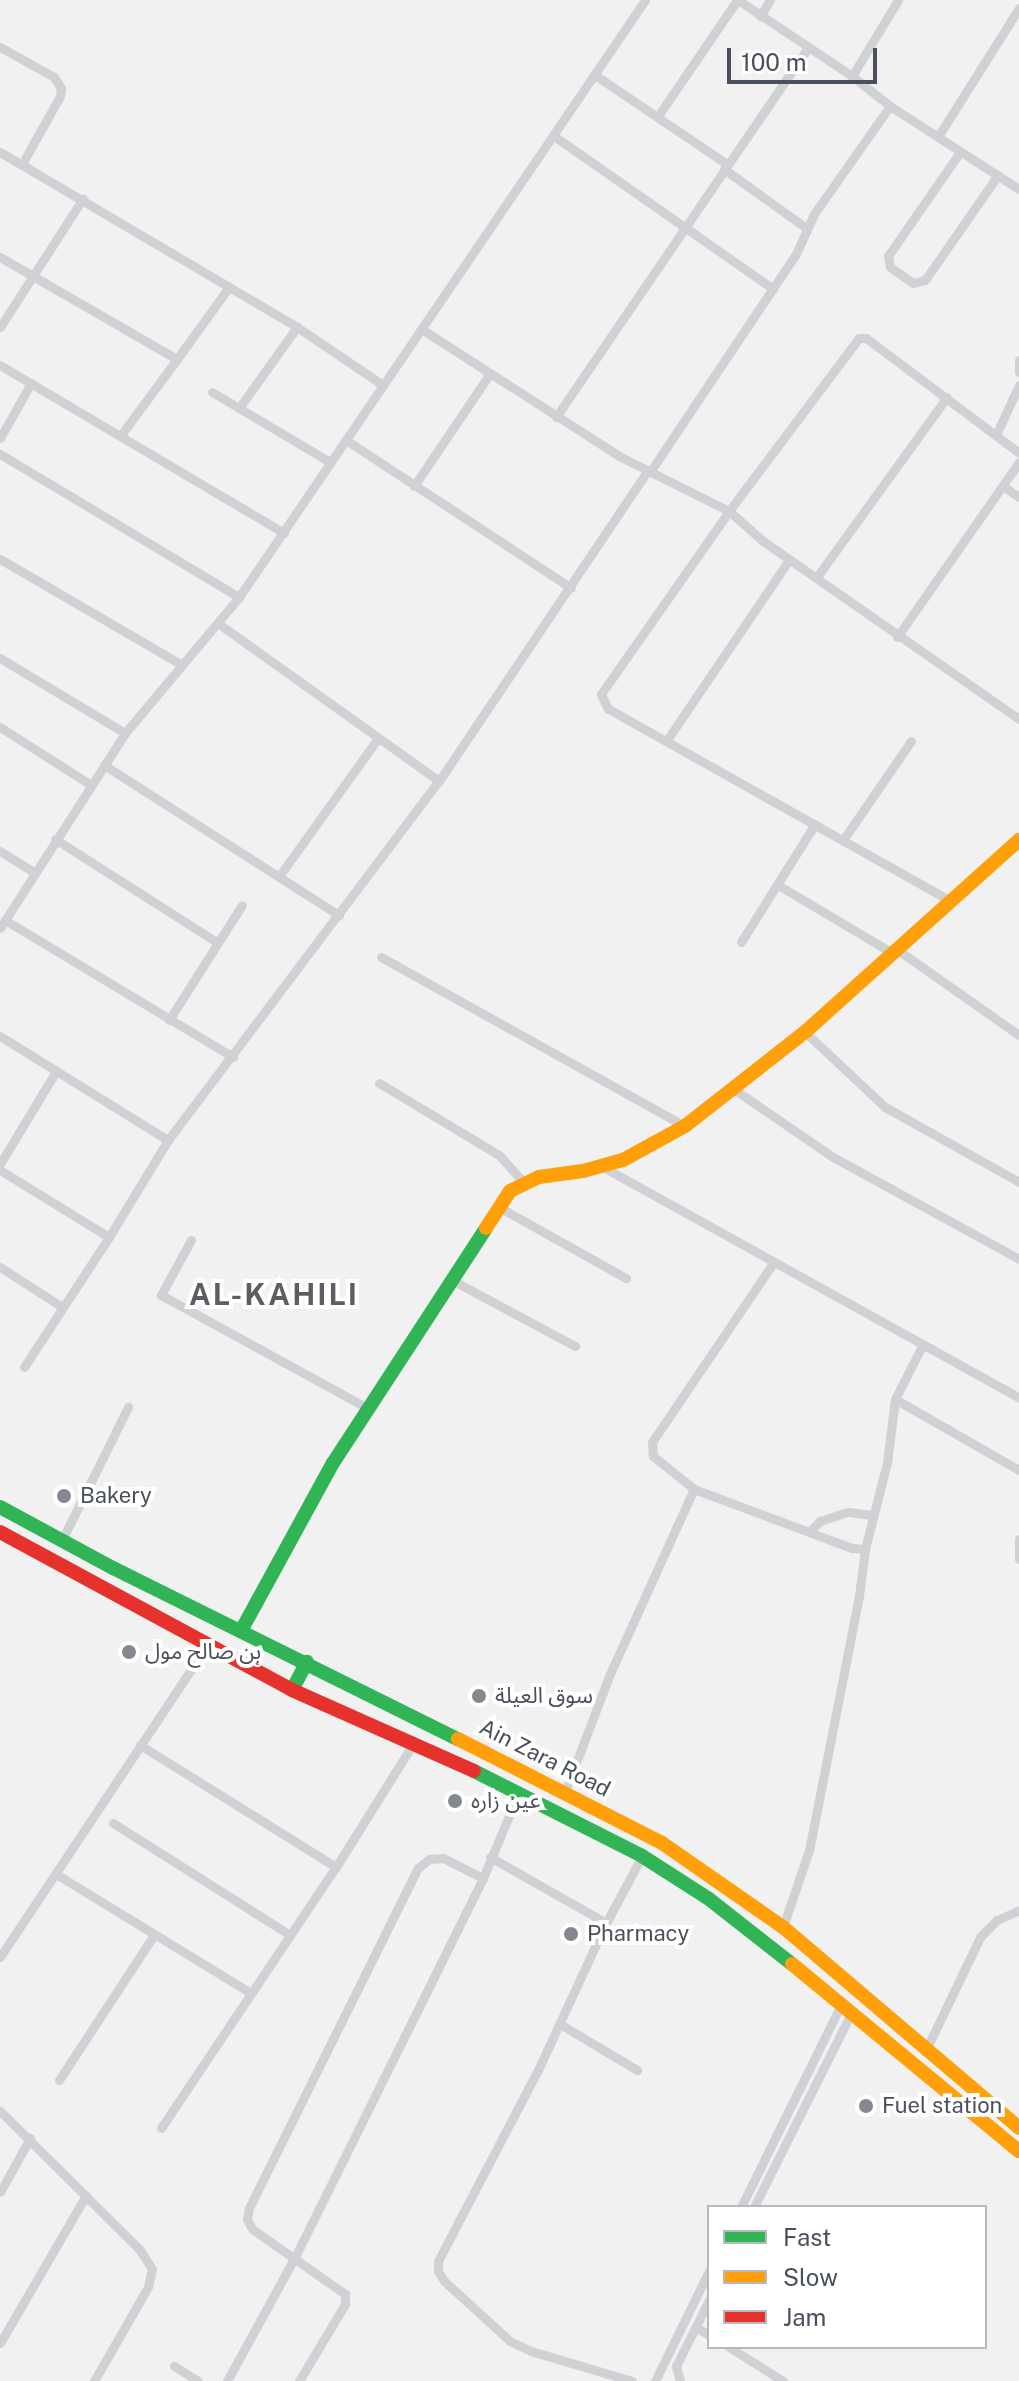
<!DOCTYPE html>
<html>
<head>
<meta charset="utf-8">
<style>
  body { margin:0 }
  #map { position:relative; width:1019px; height:2381px; overflow:hidden; background:#f1f1f1; font-family:"Public Sans","Noto Sans Arabic",sans-serif }
  div>[style] { position:absolute }
  [style*='--x'] { left:calc(var(--x)*1px); top:calc(var(--y)*1px); width:calc(var(--w)*1px); rotate:calc(var(--a)*1deg) }
  .street>* { height:9px; margin:-4.5px; padding:0 4.5px; transform-origin:4.5px; border-radius:4.5px; background:#cfd1d4 }
  .fast>* { height:14px; margin:-7px; padding:0 7px; transform-origin:7px; border-radius:7px; background:#30b455 }
  .slow>* { height:14px; margin:-7px; padding:0 7px; transform-origin:7px; border-radius:7px; background:#ff9f0a }
  .jam>* { height:14px; margin:-7px; padding:0 7px; transform-origin:7px; border-radius:7px; background:#e5322d }
  .dots>* { width:22px; height:22px; translate:-50% -50%; box-sizing:border-box; border:4px solid #fff; border-radius:50% }
  span { translate:-50% -50%; white-space:nowrap; text-align:center; line-height:1.15; -webkit-text-stroke:8px #fff; paint-order:stroke }
  .poi-label { font-size:22px; color:#494f5c }
  .left { translate:0 -50%; text-align:left }
  .street-label { font-size:22px; color:#494f5c }
  .district-label { font-size:30px; color:#5d5e64; font-weight:700; letter-spacing:2px }
  .legend { position:absolute; left:707px; top:2205px; width:280px; height:144px; box-sizing:border-box; background:#fff; border:2px solid #b6b9be; margin:0; padding:10px 14px; list-style:none; font-size:24px; color:#494f5c }
  .legend li { display:flex; align-items:center; gap:16px; height:40px }
  .legend b { width:40px; border:2px solid #b6b9be }
  .scale { position:absolute; left:727px; top:48px; width:150px; height:36px; box-sizing:border-box; border:4px solid #494f5c; border-top:0; padding-left:10px; font-size:24px; line-height:28px; white-space:nowrap; color:#494f5c; -webkit-text-stroke:6px #fff; paint-order:stroke }
</style>
</head>
<body>
<div id="map">
  <div class="street">
    <div style="--x:738;--y:0;--w:137;--a:33.7"></div>
    <div style="--x:852;--y:76;--w:48;--a:38.3"></div>
    <div style="--x:890;--y:106;--w:153;--a:32.8"></div>
    <div style="--x:760;--y:16;--w:19;--a:-58"></div>
    <div style="--x:0;--y:47;--w:62;--a:29.1"></div>
    <div style="--x:54;--y:77;--w:13;--a:58"></div>
    <div style="--x:61;--y:88;--w:8;--a:97"></div>
    <div style="--x:60;--y:96;--w:78;--a:119.2"></div>
    <div style="--x:595;--y:75;--w:159;--a:34"></div>
    <div style="--x:852;--y:76;--w:89;--a:-58.8"></div>
    <div style="--x:658;--y:116;--w:140;--a:-55.7"></div>
    <div style="--x:939;--y:135;--w:150;--a:-57.8"></div>
    <div style="--x:554;--y:136;--w:267;--a:34.9"></div>
    <div style="--x:0;--y:152;--w:345;--a:30.5"></div>
    <div style="--x:297;--y:327;--w:104;--a:34"></div>
    <div style="--x:960;--y:152;--w:126;--a:124.7"></div>
    <div style="--x:888;--y:256;--w:11;--a:80"></div>
    <div style="--x:890;--y:267;--w:28;--a:35"></div>
    <div style="--x:913;--y:283;--w:12;--a:-14"></div>
    <div style="--x:925;--y:280;--w:128;--a:-55.2"></div>
    <div style="--x:724;--y:169;--w:101;--a:35.7"></div>
    <div style="--x:0;--y:257;--w:204;--a:30"></div>
    <div style="--x:177;--y:359;--w:94;--a:126.4"></div>
    <div style="--x:0;--y:327;--w:153;--a:-57.2"></div>
    <div style="--x:423;--y:330;--w:233;--a:32.7"></div>
    <div style="--x:619;--y:456;--w:123;--a:26.6"></div>
    <div style="--x:729;--y:511;--w:45;--a:41.4"></div>
    <div style="--x:763;--y:541;--w:312;--a:34.8"></div>
    <div style="--x:177;--y:359;--w:89;--a:-54.2"></div>
    <div style="--x:1019;--y:360;--w:12;--a:90"></div>
    <div style="--x:0;--y:365;--w:330;--a:30.6"></div>
    <div style="--x:212;--y:392;--w:137;--a:30.7"></div>
    <div style="--x:239;--y:408;--w:100;--a:-54.4"></div>
    <div style="--x:556;--y:417;--w:445;--a:-55.7"></div>
    <div style="--x:996;--y:435;--w:55;--a:-65.3"></div>
    <div style="--x:0;--y:438;--w:63;--a:-60.6"></div>
    <div style="--x:346;--y:440;--w:269;--a:33.3"></div>
    <div style="--x:0;--y:454;--w:279;--a:30.9"></div>
    <div style="--x:650;--y:472;--w:262;--a:-56.2"></div>
    <div style="--x:796;--y:254;--w:44;--a:-65.8"></div>
    <div style="--x:814;--y:214;--w:132;--a:-54.9"></div>
    <div style="--x:414;--y:486;--w:134;--a:-56"></div>
    <div style="--x:1003;--y:486;--w:19;--a:35"></div>
    <div style="--x:0;--y:559;--w:211;--a:30.2"></div>
    <div style="--x:816;--y:578;--w:223;--a:-54.1"></div>
    <div style="--x:219;--y:624;--w:270;--a:35.5"></div>
    <div style="--x:897;--y:637;--w:213;--a:-55.1"></div>
    <div style="--x:0;--y:658;--w:146;--a:31"></div>
    <div style="--x:0;--y:727;--w:108;--a:32.5"></div>
    <div style="--x:667;--y:740;--w:217;--a:-55.9"></div>
    <div style="--x:104;--y:765;--w:279;--a:32.6"></div>
    <div style="--x:55;--y:839;--w:193;--a:32.5"></div>
    <div style="--x:843;--y:840;--w:120;--a:-55.5"></div>
    <div style="--x:0;--y:851;--w:39;--a:32"></div>
    <div style="--x:280;--y:875;--w:168;--a:-54.4"></div>
    <div style="--x:778;--y:885;--w:131;--a:30.7"></div>
    <div style="--x:949;--y:900;--w:391;--a:-150.7"></div>
    <div style="--x:608;--y:709;--w:17;--a:-115"></div>
    <div style="--x:601;--y:694;--w:223;--a:-55"></div>
    <div style="--x:729;--y:511;--w:216;--a:-53.1"></div>
    <div style="--x:859;--y:338;--w:7;--a:0"></div>
    <div style="--x:866;--y:338;--w:191;--a:36.9"></div>
    <div style="--x:5;--y:920;--w:266;--a:31"></div>
    <div style="--x:0;--y:928;--w:232;--a:-57.3"></div>
    <div style="--x:125;--y:733;--w:177;--a:-50"></div>
    <div style="--x:239;--y:597;--w:722;--a:-55.78"></div>
    <div style="--x:741;--y:942;--w:139;--a:-57.9"></div>
    <div style="--x:895;--y:948;--w:151;--a:35.1"></div>
    <div style="--x:381;--y:957;--w:348;--a:29.1"></div>
    <div style="--x:169;--y:1020;--w:136;--a:-57.6"></div>
    <div style="--x:805;--y:1032;--w:110;--a:43.2"></div>
    <div style="--x:885;--y:1107;--w:154;--a:29.2"></div>
    <div style="--x:0;--y:1036;--w:198;--a:31.8"></div>
    <div style="--x:379;--y:1083;--w:140;--a:31"></div>
    <div style="--x:499;--y:1155;--w:36;--a:48"></div>
    <div style="--x:735;--y:1090;--w:119;--a:34.4"></div>
    <div style="--x:833;--y:1157;--w:212;--a:28.7"></div>
    <div style="--x:0;--y:1164;--w:109;--a:-58.9"></div>
    <div style="--x:603;--y:1167;--w:476;--a:29"></div>
    <div style="--x:0;--y:1170;--w:128;--a:31.6"></div>
    <div style="--x:109;--y:1237;--w:114;--a:-58.7"></div>
    <div style="--x:168;--y:1140;--w:450;--a:-53"></div>
    <div style="--x:439;--y:781;--w:373;--a:-56.1"></div>
    <div style="--x:497;--y:1206;--w:148;--a:29.2"></div>
    <div style="--x:191;--y:1240;--w:63;--a:118.6"></div>
    <div style="--x:161;--y:1295;--w:235;--a:28.7"></div>
    <div style="--x:0;--y:1267;--w:74;--a:32.8"></div>
    <div style="--x:450;--y:1279;--w:142;--a:28.2"></div>
    <div style="--x:24;--y:1367;--w:155;--a:-56.8"></div>
    <div style="--x:895;--y:1399;--w:143;--a:29.8"></div>
    <div style="--x:694;--y:1489;--w:53;--a:-141.2"></div>
    <div style="--x:653;--y:1456;--w:14;--a:-94"></div>
    <div style="--x:652;--y:1442;--w:216;--a:-55.9"></div>
    <div style="--x:810;--y:1531;--w:14;--a:-45"></div>
    <div style="--x:820;--y:1521;--w:29;--a:-18"></div>
    <div style="--x:848;--y:1512;--w:25;--a:7"></div>
    <div style="--x:1019;--y:1539;--w:20;--a:90"></div>
    <div style="--x:61;--y:1542;--w:151;--a:-63.6"></div>
    <div style="--x:865;--y:1549;--w:89;--a:-75.7"></div>
    <div style="--x:887;--y:1463;--w:64;--a:-82.9"></div>
    <div style="--x:895;--y:1399;--w:59;--a:-63"></div>
    <div style="--x:140;--y:1745;--w:231;--a:31.9"></div>
    <div style="--x:565;--y:1792;--w:124;--a:-69.2"></div>
    <div style="--x:609;--y:1676;--w:205;--a:-65.6"></div>
    <div style="--x:694;--y:1489;--w:169;--a:20.5"></div>
    <div style="--x:852;--y:1548;--w:13;--a:4"></div>
    <div style="--x:865;--y:1549;--w:47;--a:97.3"></div>
    <div style="--x:859;--y:1596;--w:259;--a:101.1"></div>
    <div style="--x:809;--y:1850;--w:81;--a:108.7"></div>
    <div style="--x:113;--y:1823;--w:209;--a:32.3"></div>
    <div style="--x:490;--y:1857;--w:133;--a:29.6"></div>
    <div style="--x:56;--y:1874;--w:228;--a:31.4"></div>
    <div style="--x:0;--y:1957;--w:374;--a:-56.4"></div>
    <div style="--x:560;--y:2024;--w:90;--a:30.9"></div>
    <div style="--x:925;--y:2052;--w:127;--a:-64.4"></div>
    <div style="--x:980;--y:1937;--w:24;--a:-45"></div>
    <div style="--x:997;--y:1920;--w:24;--a:-24"></div>
    <div style="--x:59;--y:2080;--w:173;--a:-56.8"></div>
    <div style="--x:0;--y:2111;--w:197;--a:44.8"></div>
    <div style="--x:140;--y:2250;--w:22;--a:58"></div>
    <div style="--x:152;--y:2269;--w:18;--a:103"></div>
    <div style="--x:148;--y:2287;--w:108;--a:119.9"></div>
    <div style="--x:161;--y:2128;--w:314;--a:-56.2"></div>
    <div style="--x:336;--y:1867;--w:145;--a:-58"></div>
    <div style="--x:0;--y:2192;--w:62;--a:-60.9"></div>
    <div style="--x:741;--y:2207;--w:225;--a:-63.7"></div>
    <div style="--x:754;--y:2207;--w:217;--a:-63.4"></div>
    <div style="--x:696;--y:2327;--w:15;--a:32"></div>
    <div style="--x:0;--y:2343;--w:171;--a:-59.8"></div>
    <div style="--x:729;--y:2347;--w:64;--a:32.2"></div>
    <div style="--x:174;--y:2366;--w:28;--a:32"></div>
    <div style="--x:227;--y:2381;--w:141;--a:-61.3"></div>
    <div style="--x:295;--y:2257;--w:423;--a:-63.6"></div>
    <div style="--x:483;--y:1878;--w:93;--a:-67.3"></div>
    <div style="--x:299;--y:2381;--w:90;--a:-59.1"></div>
    <div style="--x:345;--y:2304;--w:10;--a:-90"></div>
    <div style="--x:345;--y:2294;--w:113;--a:-145"></div>
    <div style="--x:252;--y:2229;--w:11;--a:-117"></div>
    <div style="--x:247;--y:2219;--w:11;--a:-80"></div>
    <div style="--x:249;--y:2208;--w:380;--a:-63.6"></div>
    <div style="--x:418;--y:1868;--w:14;--a:-39"></div>
    <div style="--x:429;--y:1859;--w:14;--a:-4"></div>
    <div style="--x:443;--y:1858;--w:45;--a:26.6"></div>
    <div style="--x:632;--y:2381;--w:105;--a:-163.5"></div>
    <div style="--x:531;--y:2351;--w:23;--a:-155"></div>
    <div style="--x:510;--y:2341;--w:89;--a:-137.7"></div>
    <div style="--x:444;--y:2281;--w:12;--a:-121"></div>
    <div style="--x:438;--y:2271;--w:10;--a:-90"></div>
    <div style="--x:438;--y:2261;--w:216;--a:-62.4"></div>
    <div style="--x:538;--y:2070;--w:162;--a:-65.2"></div>
    <div style="--x:606;--y:1923;--w:76;--a:-61.8"></div>
    <div style="--x:655;--y:2381;--w:123;--a:-63.9"></div>
    <div style="--x:680;--y:2381;--w:16;--a:-105"></div>
    <div style="--x:676;--y:2366;--w:74;--a:-63.4"></div>
  </div>
  <div class="fast">
    <div style="--x:0;--y:1507;--w:128;--a:28.4"></div>
    <div style="--x:113;--y:1568;--w:385;--a:26.4"></div>
    <div style="--x:242;--y:1629;--w:189;--a:-61.3"></div>
    <div style="--x:333;--y:1463;--w:280;--a:-56.9"></div>
    <div style="--x:292;--y:1690;--w:32;--a:-62"></div>
    <div style="--x:474;--y:1771;--w:188;--a:26.8"></div>
    <div style="--x:642;--y:1856;--w:80;--a:32.7"></div>
    <div style="--x:709;--y:1899;--w:105;--a:38.1"></div>
  </div>
  <div class="slow">
    <div style="--x:486;--y:1228;--w:44;--a:-57"></div>
    <div style="--x:510;--y:1191;--w:32;--a:-26"></div>
    <div style="--x:539;--y:1177;--w:44;--a:-7.8"></div>
    <div style="--x:583;--y:1171;--w:41;--a:-15.4"></div>
    <div style="--x:623;--y:1160;--w:71;--a:-28.7"></div>
    <div style="--x:685;--y:1126;--w:152;--a:-38.1"></div>
    <div style="--x:805;--y:1032;--w:288;--a:-41.9"></div>
    <div style="--x:458;--y:1739;--w:229;--a:27"></div>
    <div style="--x:662;--y:1843;--w:147;--a:34.8"></div>
    <div style="--x:783;--y:1927;--w:310;--a:40.4"></div>
    <div style="--x:792;--y:1964;--w:294;--a:39.5"></div>
  </div>
  <div class="jam">
    <div style="--x:0;--y:1532;--w:332;--a:28.4"></div>
    <div style="--x:292;--y:1690;--w:199;--a:24"></div>
  </div>
  <div class="dots">
    <div style="left:64px;top:1496px;background:#848890"></div>
    <div style="left:129px;top:1652px;background:#848890"></div>
    <div style="left:479px;top:1696px;background:#848890"></div>
    <div style="left:455px;top:1801px;background:#848890"></div>
    <div style="left:571px;top:1934px;background:#848890"></div>
    <div style="left:866px;top:2106px;background:#848890"></div>
  </div>
  <div class="poi-label">
    <span class="left" style="left:80px;top:1496px">Bakery</span>
    <span class="left" style="left:145px;top:1652px">بن صالح مول</span>
    <span class="left" style="left:495px;top:1696px">سوق العيلة</span>
    <span class="left" style="left:471px;top:1801px">عين زاره</span>
    <span class="left" style="left:587px;top:1934px">Pharmacy</span>
    <span class="left" style="left:882px;top:2106px">Fuel station</span>
  </div>
  <div class="street-label">
    <span style="left:545px;top:1758px;rotate:27deg">Ain Zara Road</span>
  </div>
  <div class="district-label">
    <span style="left:274px;top:1294px">AL-KAHILI</span>
  </div>
  <ul class="legend">
  <li><b style="height:10px;background:#30b455"></b>Fast</li>
  <li><b style="height:10px;background:#ff9f0a"></b>Slow</li>
  <li><b style="height:10px;background:#e5322d"></b>Jam</li>
  </ul>
  <div class="scale">100 m</div>
</div>
</body>
</html>
